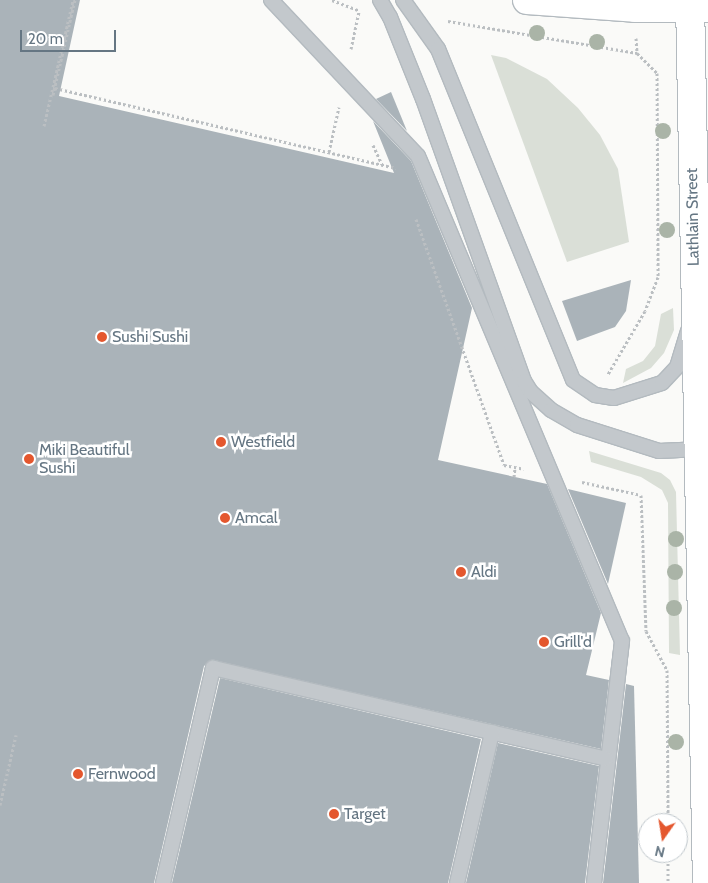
<!DOCTYPE html>
<html>
<head>
<meta charset="utf-8">
<style>
  body { margin:0 }
  #map { position:relative; width:708px; height:883px; overflow:hidden; background:#fafaf8; font-family:Cabin,sans-serif }
  div>[style] { position:absolute }
  [style*='--x'] { left:calc(var(--x)*1px); top:calc(var(--y)*1px); width:calc(var(--w)*1px); rotate:calc(var(--a)*1deg) }
  .green>* { inset:0; background:#dadfd7 }
  .building>* { inset:0; background:#aab3b9 }
  .path>* { height:3px; margin-top:-1.5px; transform-origin:0; background:repeating-linear-gradient(90deg,#bbbfc2 0 2.5px,transparent 0 5px) }
  .roads { filter:drop-shadow(1px 0 #b3babf) drop-shadow(-1px 0 #b3babf) drop-shadow(0 1px #b3babf) drop-shadow(0 -1px #b3babf) }
  .lane>* { height:14px; margin:-7px; padding:0 7px; transform-origin:7px; border-radius:7px; background:#c3c8cc }
  .secondary>* { height:28px; margin:-14px; padding:0 14px; transform-origin:14px; border-radius:14px; background:#fff }
  .trees>* { width:16px; height:16px; margin:-8px; border-radius:50%; background:#aab4a7 }
  .dots>* { width:14px; height:14px; translate:-50% -50%; box-sizing:border-box; border:2px solid #fff; border-radius:50% }
  span { translate:-50% -50%; white-space:nowrap; text-align:center; line-height:1.15; -webkit-text-stroke:5px #fff; paint-order:stroke }
  .street-label { font-size:16px; color:#657683 }
  .poi-label { font-size:16px; color:#657683 }
  .left { translate:0 -50%; text-align:left }
  .north { position:absolute; left:638px; top:813px; width:50px; height:50px; box-sizing:border-box; background:#fff; border:1px solid #c1c8cd; border-radius:50%; rotate:193deg; font-size:14px; font-weight:700; line-height:20px; text-align:center; color:#657683 }
  .north::after { content:''; display:block; margin:auto; width:18px; height:22px; background:#e4572e; clip-path:polygon(50% 0,100% 100%,50% 72%,0 100%) }
  .scale { position:absolute; left:20px; top:30px; width:96px; height:22px; box-sizing:border-box; border:2px solid #657683; border-top:0; padding-left:6px; font-size:15px; line-height:18px; white-space:nowrap; color:#657683; -webkit-text-stroke:4px #fff; paint-order:stroke }
</style>
</head>
<body>
<div id="map">
  <div class="green">
    <div style="clip-path:polygon(491px 55px,506px 58px,547px 79px,578px 108px,600px 135px,618px 169px,629px 242px,567px 262px)"></div>
    <div style="clip-path:polygon(673px 308px,674px 330px,664px 353px,651px 368px,623px 383px,626px 369px,643px 361px,655px 346px,661px 314px)"></div>
    <div style="clip-path:polygon(589px 451px,661px 473px,670px 480px,676px 492px,680px 655px,669px 653px,668px 503px,662px 490px,641px 477px,591px 462px)"></div>
  </div>
  <div class="building">
    <div style="clip-path:polygon(0 0,80px 0,59px 96px,394px 173px,373px 121px,411px 161px,472px 308px,438px 460px,547px 484px,601px 613px,586px 675px,609px 680px,601px 749px,211px 660px,204px 666px,154px 883px,0 883px)"></div>
    <div style="clip-path:polygon(391px 92px,407px 131px,376px 99px)"></div>
    <div style="clip-path:polygon(631px 280px,626px 311px,615px 327px,577px 341px,562px 301px)"></div>
    <div style="clip-path:polygon(568px 489px,626px 503px,608px 584px)"></div>
    <div style="clip-path:polygon(220px 678px,481px 739px,448px 883px,172px 883px)"></div>
    <div style="clip-path:polygon(626px 684px,634px 686px,639px 883px,603px 883px)"></div>
    <div style="clip-path:polygon(498px 743px,599px 766px,585px 883px,466px 883px)"></div>
  </div>
  <div class="path">
    <div style="--x:332;--y:0;--w:28;--a:21"></div>
    <div style="--x:448;--y:21;--w:192;--a:9.6"></div>
    <div style="--x:637;--y:53;--w:28;--a:45"></div>
    <div style="--x:657;--y:73;--w:204;--a:89.7"></div>
    <div style="--x:658;--y:277;--w:36;--a:111"></div>
    <div style="--x:645;--y:311;--w:73;--a:120.4"></div>
    <div style="--x:636;--y:38;--w:15;--a:86"></div>
    <div style="--x:351;--y:49;--w:39;--a:-78"></div>
    <div style="--x:55;--y:88;--w:350;--a:13.2"></div>
    <div style="--x:53;--y:95;--w:98;--a:-77"></div>
    <div style="--x:44;--y:126;--w:129;--a:-77"></div>
    <div style="--x:373;--y:145;--w:21;--a:65"></div>
    <div style="--x:329;--y:152;--w:46;--a:-77.5"></div>
    <div style="--x:416;--y:219;--w:261;--a:70.3"></div>
    <div style="--x:504;--y:465;--w:20;--a:11"></div>
    <div style="--x:514;--y:477;--w:10;--a:-84"></div>
    <div style="--x:582;--y:482;--w:60;--a:12.4"></div>
    <div style="--x:641;--y:495;--w:136;--a:87.9"></div>
    <div style="--x:646;--y:631;--w:44;--a:61.7"></div>
    <div style="--x:667;--y:670;--w:153;--a:89.6"></div>
    <div style="--x:0;--y:805;--w:72;--a:-77.1"></div>
    <div style="--x:668;--y:853;--w:30;--a:90"></div>
  </div>
  <div class="roads">
    <div class="lane">
      <div style="--x:271;--y:0;--w:214;--a:46.7"></div>
      <div style="--x:418;--y:156;--w:526;--a:67.19"></div>
      <div style="--x:622;--y:641;--w:244;--a:96.6"></div>
      <div style="--x:380;--y:0;--w:20;--a:60"></div>
      <div style="--x:390;--y:17;--w:88;--a:68.1"></div>
      <div style="--x:423;--y:99;--w:300;--a:70.3"></div>
      <div style="--x:524;--y:381;--w:13;--a:58"></div>
      <div style="--x:531;--y:392;--w:27;--a:42"></div>
      <div style="--x:551;--y:410;--w:30;--a:30"></div>
      <div style="--x:577;--y:425;--w:86;--a:17.6"></div>
      <div style="--x:659;--y:451;--w:42;--a:-2.7"></div>
      <div style="--x:403;--y:0;--w:60;--a:54.5"></div>
      <div style="--x:438;--y:49;--w:357;--a:67.8"></div>
      <div style="--x:573;--y:380;--w:27;--a:34"></div>
      <div style="--x:595;--y:395;--w:19;--a:9"></div>
      <div style="--x:614;--y:398;--w:50;--a:-17.4"></div>
      <div style="--x:662;--y:383;--w:22;--a:-47"></div>
      <div style="--x:677;--y:367;--w:38;--a:-73"></div>
      <div style="--x:163;--y:883;--w:221;--a:-76.9"></div>
      <div style="--x:213;--y:668;--w:403;--a:13"></div>
      <div style="--x:457;--y:883;--w:155;--a:-76.9"></div>
    </div>
    <div class="secondary">
      <div style="--x:527;--y:0;--w:108;--a:4.2"></div>
      <div style="--x:635;--y:8;--w:73;--a:0"></div>
      <div style="--x:690;--y:0;--w:883;--a:88.9"></div>
    </div>
  </div>
  <div class="trees">
    <div style="left:537px;top:33px"></div>
    <div style="left:597px;top:42px"></div>
    <div style="left:663px;top:131px"></div>
    <div style="left:667px;top:230px"></div>
    <div style="left:676px;top:539px"></div>
    <div style="left:675px;top:572px"></div>
    <div style="left:674px;top:608px"></div>
    <div style="left:676px;top:742px"></div>
  </div>
  <div class="dots">
    <div style="left:102px;top:337px;background:#e4572e"></div>
    <div style="left:221px;top:442px;background:#e4572e"></div>
    <div style="left:29px;top:459px;background:#e4572e"></div>
    <div style="left:225px;top:518px;background:#e4572e"></div>
    <div style="left:461px;top:572px;background:#e4572e"></div>
    <div style="left:544px;top:642px;background:#e4572e"></div>
    <div style="left:78px;top:774px;background:#e4572e"></div>
    <div style="left:334px;top:814px;background:#e4572e"></div>
  </div>
  <div class="street-label">
    <span style="left:693px;top:217px;rotate:-91deg">Lathlain Street</span>
  </div>
  <div class="poi-label">
    <span class="left" style="left:112px;top:337px">Sushi Sushi</span>
    <span class="left" style="left:231px;top:442px">Westfield</span>
    <span class="left" style="left:39px;top:459px">Miki Beautiful<br>Sushi</span>
    <span class="left" style="left:235px;top:518px">Amcal</span>
    <span class="left" style="left:471px;top:572px">Aldi</span>
    <span class="left" style="left:554px;top:642px">Grill'd</span>
    <span class="left" style="left:88px;top:774px">Fernwood</span>
    <span class="left" style="left:344px;top:814px">Target</span>
  </div>
  <div class="north">N</div>
  <div class="scale">20 m</div>
</div>
</body>
</html>
